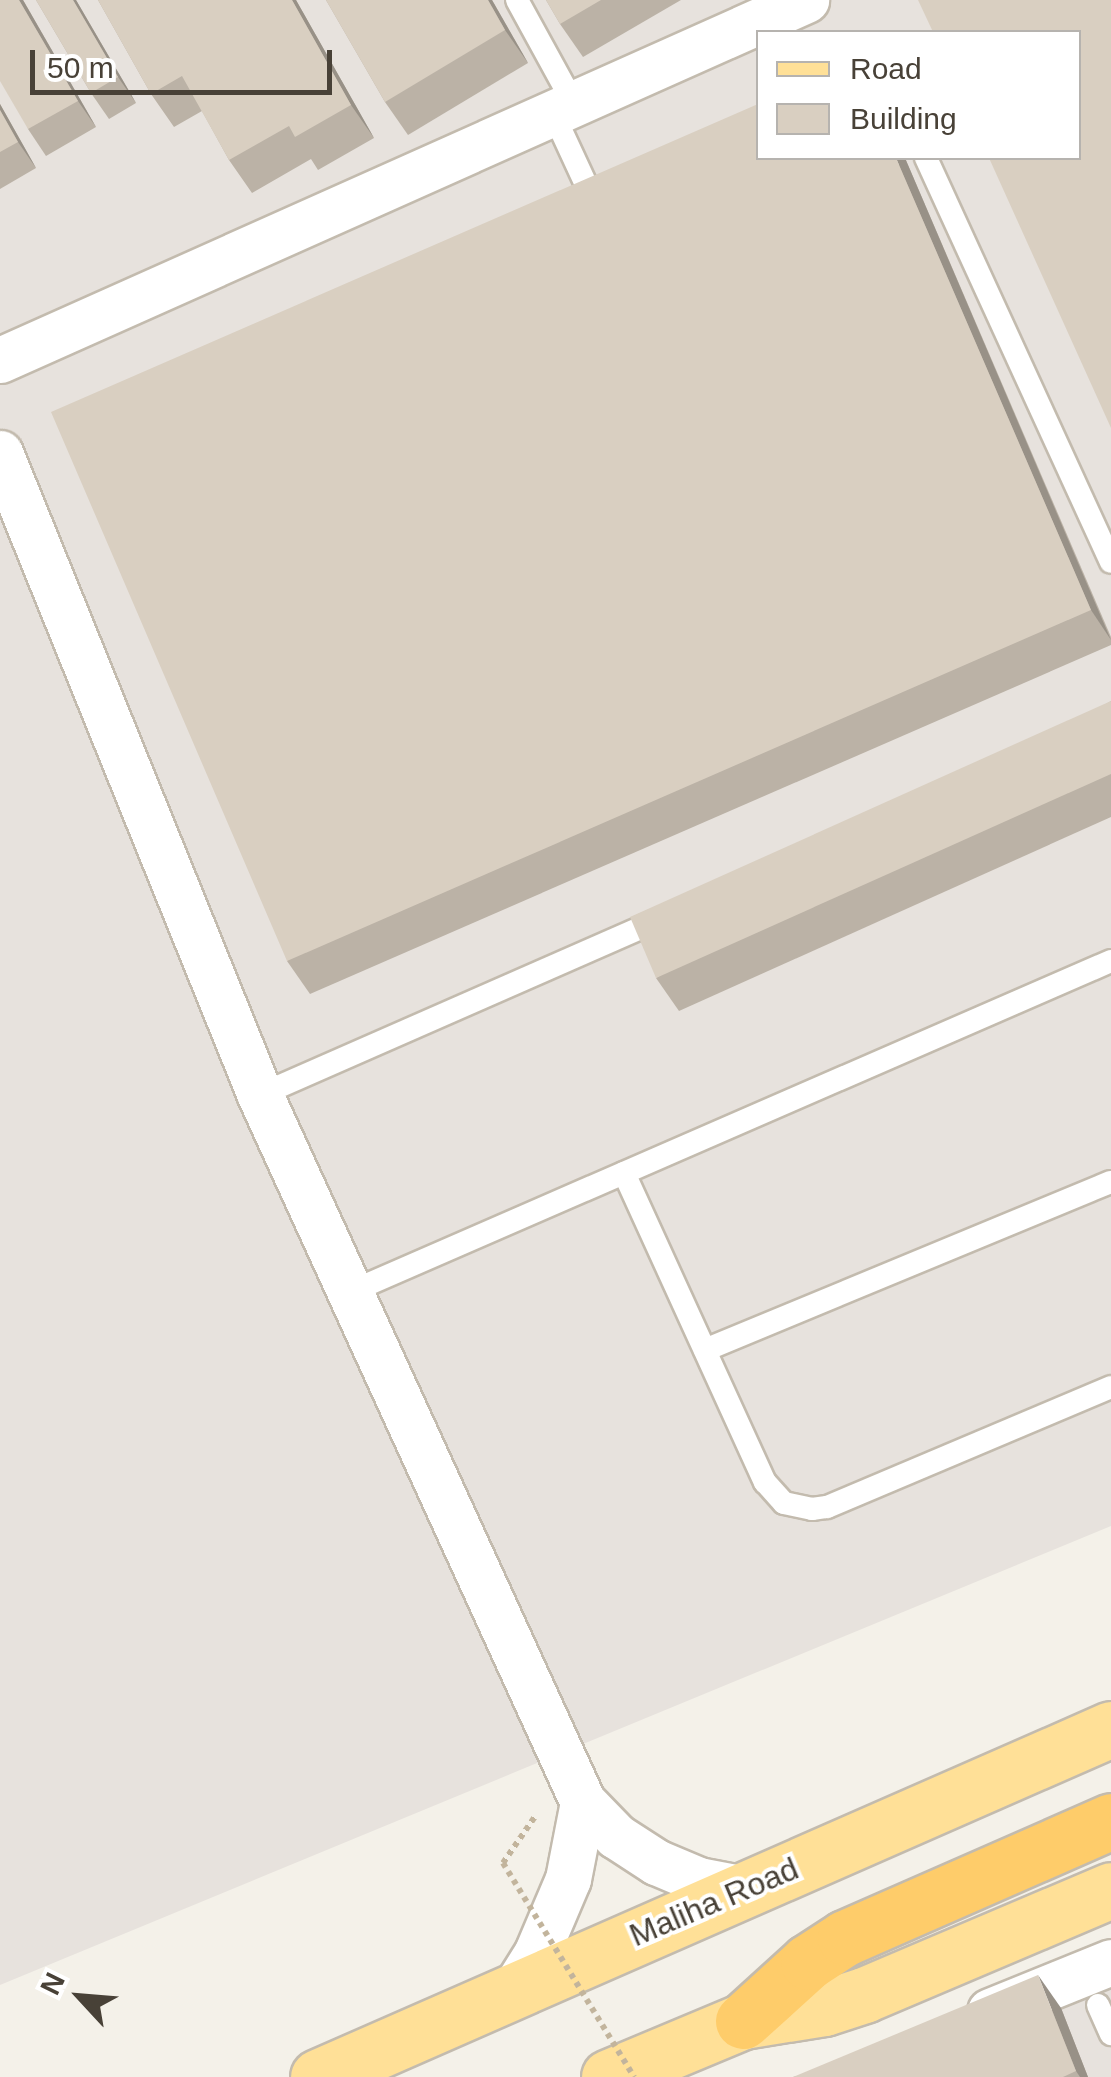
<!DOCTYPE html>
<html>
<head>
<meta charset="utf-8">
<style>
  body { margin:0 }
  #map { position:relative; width:1111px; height:2077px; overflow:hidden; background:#f4f1e9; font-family:Arial,sans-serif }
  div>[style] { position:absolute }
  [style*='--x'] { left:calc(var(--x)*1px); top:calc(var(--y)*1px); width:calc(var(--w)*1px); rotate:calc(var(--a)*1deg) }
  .industrial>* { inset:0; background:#e7e2dd }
  .path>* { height:6px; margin-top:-3px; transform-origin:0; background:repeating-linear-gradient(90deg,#c2b49c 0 5px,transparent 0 10px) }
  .roads { filter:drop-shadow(2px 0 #c3bbae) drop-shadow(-2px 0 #c3bbae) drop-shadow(0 2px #c3bbae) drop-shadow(0 -2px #c3bbae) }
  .service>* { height:22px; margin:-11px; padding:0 11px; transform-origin:11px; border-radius:11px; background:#fff }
  .minor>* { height:45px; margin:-22.5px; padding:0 22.5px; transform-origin:22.5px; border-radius:22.5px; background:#fff }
  .primary>* { height:55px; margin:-27.5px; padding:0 27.5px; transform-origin:27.5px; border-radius:27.5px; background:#ffe097 }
  .motorway>* { height:55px; margin:-27.5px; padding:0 27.5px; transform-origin:27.5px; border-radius:27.5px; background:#fecc6a }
  .path-bridge>* { height:6px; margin-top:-3px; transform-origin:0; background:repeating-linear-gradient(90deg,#c2b49c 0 5px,transparent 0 10px) }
  .wall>* { inset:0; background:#bbb2a6 }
  .shaded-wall>* { inset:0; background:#989187 }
  .building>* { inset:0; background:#d9cfc1 }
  span { translate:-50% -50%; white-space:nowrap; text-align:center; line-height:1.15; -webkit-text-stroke:8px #fff; paint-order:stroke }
  .street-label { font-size:32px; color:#484137 }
  .legend { position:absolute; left:756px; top:30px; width:325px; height:130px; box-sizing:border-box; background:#fff; border:2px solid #b6b3af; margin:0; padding:12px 18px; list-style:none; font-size:30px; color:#484137 }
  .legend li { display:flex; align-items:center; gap:20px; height:50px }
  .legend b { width:50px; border:2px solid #b6b3af }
  .north { position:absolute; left:30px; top:1947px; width:100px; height:100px; -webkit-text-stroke:8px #fff; paint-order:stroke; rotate:296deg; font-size:28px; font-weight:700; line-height:40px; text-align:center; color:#484137 }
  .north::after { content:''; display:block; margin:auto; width:35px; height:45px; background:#484137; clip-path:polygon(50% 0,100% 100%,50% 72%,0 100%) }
  .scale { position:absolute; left:30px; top:50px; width:302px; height:45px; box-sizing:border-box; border:5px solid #484137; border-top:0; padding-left:12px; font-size:30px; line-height:35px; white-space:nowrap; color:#484137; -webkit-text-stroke:8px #fff; paint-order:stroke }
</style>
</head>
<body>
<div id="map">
  <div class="industrial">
    <div style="clip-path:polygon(evenodd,0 0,1111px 0,1111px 1526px,0 1985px,0 0,758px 32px,1078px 32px,1078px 158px,758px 158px,758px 32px)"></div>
    <div style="clip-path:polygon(1111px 1969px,1111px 2077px,847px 2077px)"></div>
  </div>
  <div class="path">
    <div style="--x:503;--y:1863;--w:58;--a:-55.5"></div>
  </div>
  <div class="roads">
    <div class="service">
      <div style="--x:517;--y:0;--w:119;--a:61.3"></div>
      <div style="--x:553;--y:113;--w:88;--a:65.2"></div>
      <div style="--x:926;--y:158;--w:444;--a:65.4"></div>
      <div style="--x:260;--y:1095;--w:437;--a:-23.7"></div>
      <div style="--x:624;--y:1173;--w:340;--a:65.5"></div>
      <div style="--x:765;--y:1482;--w:28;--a:48"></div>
      <div style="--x:784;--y:1503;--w:29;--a:12"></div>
      <div style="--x:812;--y:1509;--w:15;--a:-8"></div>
      <div style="--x:827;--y:1507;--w:308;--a:-22.9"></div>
      <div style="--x:348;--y:1293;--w:832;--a:-23.52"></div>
      <div style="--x:705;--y:1350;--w:439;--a:-22.5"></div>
      <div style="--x:1098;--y:2005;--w:32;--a:66"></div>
    </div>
    <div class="minor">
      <div style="--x:0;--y:360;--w:883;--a:-24.07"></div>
      <div style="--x:0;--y:453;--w:693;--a:67.95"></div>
      <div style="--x:260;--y:1095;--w:777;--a:65.45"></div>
      <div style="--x:583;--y:1802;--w:47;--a:45.9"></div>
      <div style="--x:616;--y:1836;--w:48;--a:33"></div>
      <div style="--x:656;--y:1862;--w:47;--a:22.7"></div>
      <div style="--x:699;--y:1880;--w:48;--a:10.8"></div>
      <div style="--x:516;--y:1986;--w:40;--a:-58"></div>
      <div style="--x:537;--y:1952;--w:79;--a:-67"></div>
      <div style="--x:568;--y:1879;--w:78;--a:-79"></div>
      <div style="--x:990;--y:2011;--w:131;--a:-22"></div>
    </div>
    <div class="primary">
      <div style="--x:318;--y:2077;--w:866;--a:-23.69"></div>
      <div style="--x:609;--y:2077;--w:145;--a:-22.7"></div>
      <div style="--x:743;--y:2021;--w:82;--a:-9.1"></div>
      <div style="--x:824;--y:2008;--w:42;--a:-18"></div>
      <div style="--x:864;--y:1995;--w:268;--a:-23"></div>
    </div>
    <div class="motorway">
      <div style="--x:743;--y:2021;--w:88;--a:-42.2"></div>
      <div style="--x:808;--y:1962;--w:44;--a:-33"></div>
      <div style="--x:845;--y:1938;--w:291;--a:-23.7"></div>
    </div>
  </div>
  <div class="path-bridge">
    <div style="--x:503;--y:1863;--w:251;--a:58.5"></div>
  </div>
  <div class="wall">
    <div style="clip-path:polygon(0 0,23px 0,96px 127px,46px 156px,28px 129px)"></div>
    <div style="clip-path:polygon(36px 0,76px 0,136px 103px,109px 119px,91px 93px)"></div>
    <div style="clip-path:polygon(98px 0,296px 0,374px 138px,318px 170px,311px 159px,252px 193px,229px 160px,202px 111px,174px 127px,151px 94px)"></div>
    <div style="clip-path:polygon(326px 0,492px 0,528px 63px,408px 135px,385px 102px)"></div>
    <div style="clip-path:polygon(546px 0,681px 0,583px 57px,560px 24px)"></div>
    <div style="clip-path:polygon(0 104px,36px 168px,0 189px)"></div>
    <div style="clip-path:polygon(905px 158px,1111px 637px,1111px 645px,310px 994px,287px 961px)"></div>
    <div style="clip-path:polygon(1111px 701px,1111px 817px,679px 1011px,656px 978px)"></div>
    <div style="clip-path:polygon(1061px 2008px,1088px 2077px,793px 2077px)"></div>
  </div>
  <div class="shaded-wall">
    <div style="clip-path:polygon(19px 0,23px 0,96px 127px,78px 101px)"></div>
    <div style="clip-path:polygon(73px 0,76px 0,136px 103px,118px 77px)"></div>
    <div style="clip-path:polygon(292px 0,296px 0,374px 138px,351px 105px)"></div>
    <div style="clip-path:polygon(488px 0,492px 0,528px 63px,505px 30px)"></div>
    <div style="clip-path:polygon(0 104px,36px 168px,18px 142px,0 110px)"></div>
    <div style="clip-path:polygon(896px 158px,905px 158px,1111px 640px,1091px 610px)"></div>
    <div style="clip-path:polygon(1038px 1975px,1061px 2008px,1088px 2077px,1080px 2077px,1076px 2071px)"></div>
  </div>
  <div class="building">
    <div style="clip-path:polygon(0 0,19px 0,78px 101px,28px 129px,0 81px)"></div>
    <div style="clip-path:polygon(36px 0,73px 0,118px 77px,91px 93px)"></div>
    <div style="clip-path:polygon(98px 0,292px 0,351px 105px,295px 137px,289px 126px,229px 160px,182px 76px,151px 94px)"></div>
    <div style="clip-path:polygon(326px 0,488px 0,505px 30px,385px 102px)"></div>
    <div style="clip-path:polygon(546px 0,601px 0,560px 24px)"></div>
    <div style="clip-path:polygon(918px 0,1111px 0,1111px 428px,989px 158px,1078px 158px,1078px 32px,933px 32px)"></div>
    <div style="clip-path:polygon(758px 104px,758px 158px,896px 158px,1091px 610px,287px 961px,51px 412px)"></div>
    <div style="clip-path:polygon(0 110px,18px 142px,0 152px)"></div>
    <div style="clip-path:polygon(1111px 701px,1111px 774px,656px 978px,630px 917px)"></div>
    <div style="clip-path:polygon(1038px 1975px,1076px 2071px,1063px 2077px,793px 2077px)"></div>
  </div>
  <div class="street-label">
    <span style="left:714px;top:1902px;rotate:-23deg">Maliha Road</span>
  </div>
  <ul class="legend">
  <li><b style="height:12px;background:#ffe097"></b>Road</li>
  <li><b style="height:28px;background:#d9cfc1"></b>Building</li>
  </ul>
  <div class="north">N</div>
  <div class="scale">50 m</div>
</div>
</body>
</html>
